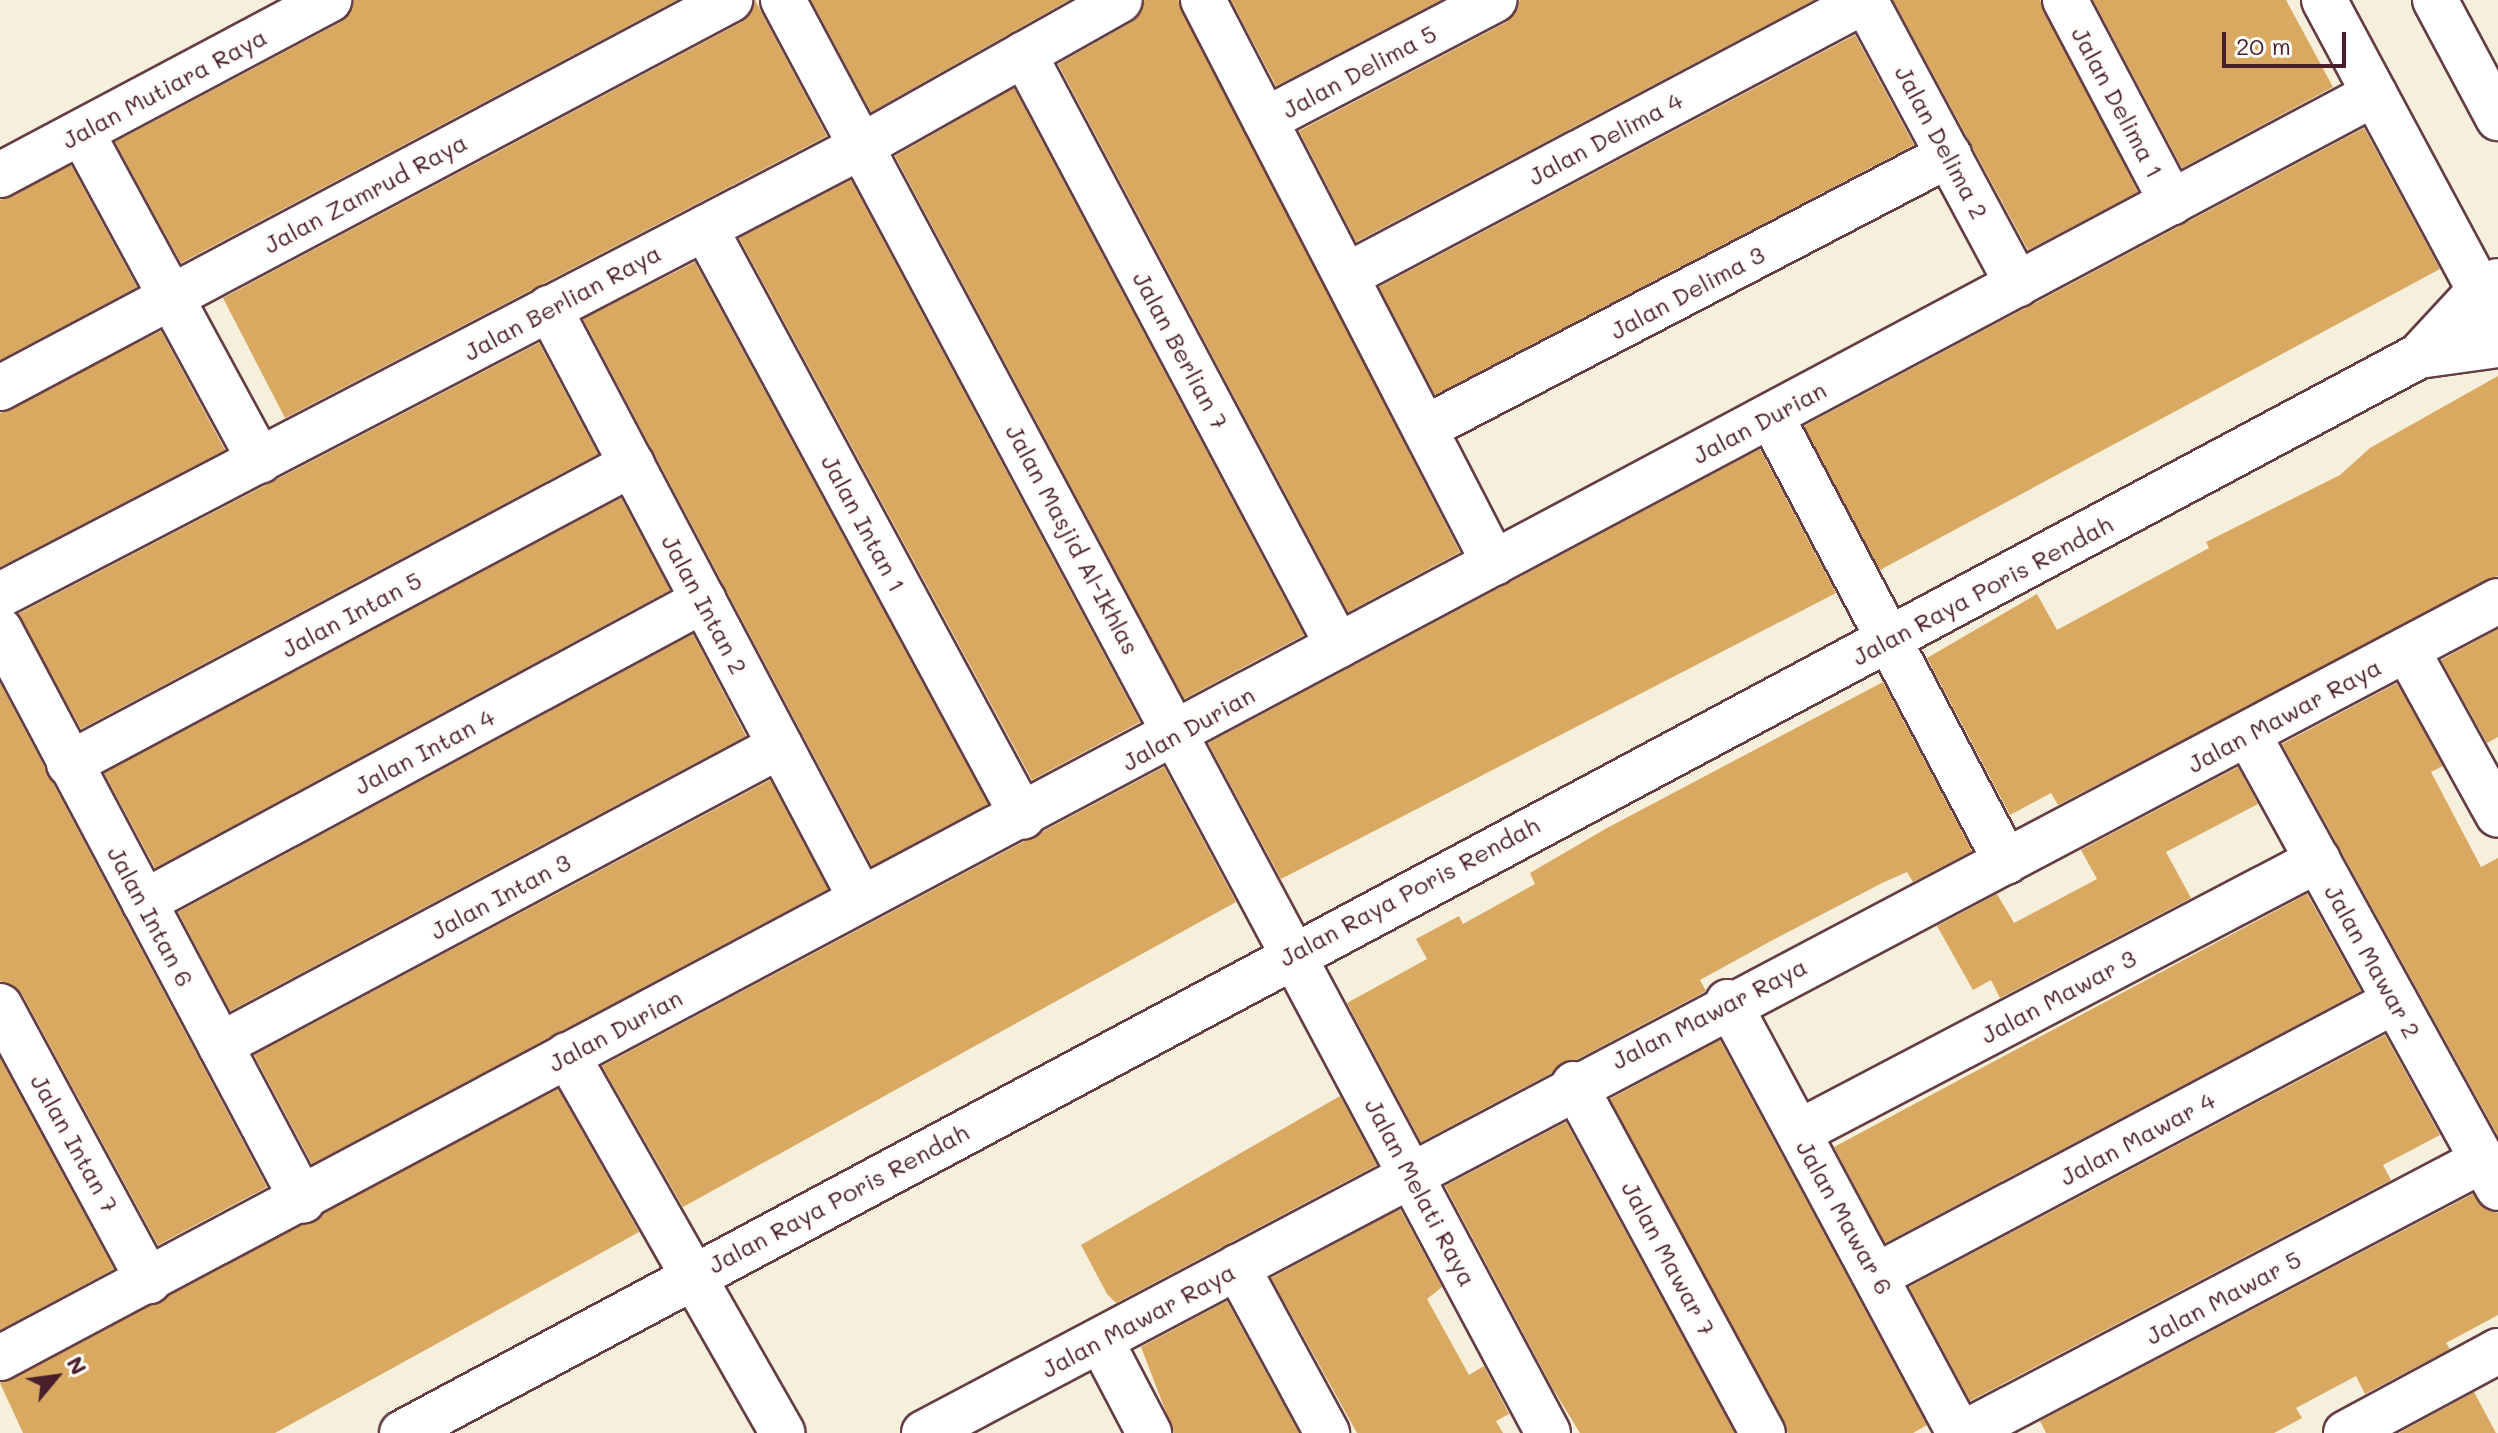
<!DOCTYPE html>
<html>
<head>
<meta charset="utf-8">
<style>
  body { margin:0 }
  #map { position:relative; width:2498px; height:1433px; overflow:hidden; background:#f5efdb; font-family:Mali,sans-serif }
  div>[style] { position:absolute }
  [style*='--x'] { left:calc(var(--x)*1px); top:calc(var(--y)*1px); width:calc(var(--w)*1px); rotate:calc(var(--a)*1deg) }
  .building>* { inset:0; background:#d9a861 }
  .roads { filter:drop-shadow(2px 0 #643e45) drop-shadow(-2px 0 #643e45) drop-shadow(0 2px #643e45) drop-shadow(0 -2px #643e45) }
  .minor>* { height:44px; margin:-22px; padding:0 22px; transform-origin:22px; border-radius:22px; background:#fff }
  .tertiary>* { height:44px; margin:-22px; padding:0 22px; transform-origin:22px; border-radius:22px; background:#fff }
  span { translate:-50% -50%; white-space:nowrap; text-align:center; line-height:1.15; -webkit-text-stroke:6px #fdfcf7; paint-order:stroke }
  .street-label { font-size:24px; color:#4a1f2b }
  .north { position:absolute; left:16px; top:1337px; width:80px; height:80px; -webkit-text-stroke:6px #fdfcf7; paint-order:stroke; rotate:61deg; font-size:22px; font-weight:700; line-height:32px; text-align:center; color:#4a1f2b }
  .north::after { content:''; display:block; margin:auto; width:28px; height:36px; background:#4a1f2b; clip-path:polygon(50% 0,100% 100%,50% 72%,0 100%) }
  .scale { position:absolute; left:2222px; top:32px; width:124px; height:36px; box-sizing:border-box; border:4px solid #4a1f2b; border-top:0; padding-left:10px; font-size:24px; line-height:28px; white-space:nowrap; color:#4a1f2b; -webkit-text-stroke:6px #fdfcf7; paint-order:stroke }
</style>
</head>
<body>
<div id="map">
  <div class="building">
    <div style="clip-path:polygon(354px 0,677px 0,181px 263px,115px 142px,341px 22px)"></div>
    <div style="clip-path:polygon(755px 0,827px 136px,285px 418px,223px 298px,742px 22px)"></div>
    <div style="clip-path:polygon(811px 0,1069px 0,871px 112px)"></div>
    <div style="clip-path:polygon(1145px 0,1178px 0,1460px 552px,1348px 612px,1058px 64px,1132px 22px)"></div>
    <div style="clip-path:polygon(1231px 0,1441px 0,1276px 86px)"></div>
    <div style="clip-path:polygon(1520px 0,1814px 0,1356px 242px,1299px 131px,1507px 22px)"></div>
    <div style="clip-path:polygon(1893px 0,2040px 0,2138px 192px,2028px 250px)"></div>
    <div style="clip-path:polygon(2093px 0,2286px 0,2333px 87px,2182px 168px)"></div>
    <div style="clip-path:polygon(1855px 35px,1914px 145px,1435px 395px,1379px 287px)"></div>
    <div style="clip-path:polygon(1014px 88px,1304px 635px,1184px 699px,895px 156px)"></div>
    <div style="clip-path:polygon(2364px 128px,2440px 269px,1880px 570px,1804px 426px)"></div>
    <div style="clip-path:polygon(71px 165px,137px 287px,0 360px,0 200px)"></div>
    <div style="clip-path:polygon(851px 180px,1140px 722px,1032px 780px,739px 238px)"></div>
    <div style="clip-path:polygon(695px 262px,988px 804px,872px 866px,583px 319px)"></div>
    <div style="clip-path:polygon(161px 331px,225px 450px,0 567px,0 413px)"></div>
    <div style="clip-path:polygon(539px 343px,598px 454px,81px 729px,18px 614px)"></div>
    <div style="clip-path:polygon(2498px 376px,2498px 576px,2058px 805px,2051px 793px,2010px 815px,1927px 658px,2037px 594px,2057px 630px,2209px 548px,2206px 542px,2340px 475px,2370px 448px)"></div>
    <div style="clip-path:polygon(1760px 449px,1836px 593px,1281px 879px,1208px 743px)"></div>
    <div style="clip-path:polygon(621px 498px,670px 590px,155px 868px,104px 773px)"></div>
    <div style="clip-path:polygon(2498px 629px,2498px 737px,2487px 743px,2441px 660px)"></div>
    <div style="clip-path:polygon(693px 634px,746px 736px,230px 1011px,178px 912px)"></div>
    <div style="clip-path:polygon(1883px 682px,1972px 851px,1913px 882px,1907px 872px,1884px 882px,1769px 942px,1700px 980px,1706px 991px,1421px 1142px,1347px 1003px,1427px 959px,1416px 939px,1459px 916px,1463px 924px,1535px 884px,1530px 873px,1607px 828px)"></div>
    <div style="clip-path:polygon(0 683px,267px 1187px,158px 1245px,22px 994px,0 981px)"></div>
    <div style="clip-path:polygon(2397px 683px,2443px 766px,2431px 772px,2481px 867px,2498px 858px,2498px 1136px,2282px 744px)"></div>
    <div style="clip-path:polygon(1164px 767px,1236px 902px,683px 1207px,602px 1066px)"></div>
    <div style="clip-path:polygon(2238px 767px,2258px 804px,2166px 852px,2191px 898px,2000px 998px,1991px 980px,1973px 990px,1937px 926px,1997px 894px,2014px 923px,2097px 879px,2081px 850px)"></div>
    <div style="clip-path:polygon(770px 780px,828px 889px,312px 1164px,254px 1055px)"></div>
    <div style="clip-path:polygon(2307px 894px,2361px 991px,1885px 1243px,1834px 1147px)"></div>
    <div style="clip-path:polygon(2385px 1035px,2440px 1135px,2383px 1165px,2391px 1180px,1970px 1401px,1909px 1287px)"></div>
    <div style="clip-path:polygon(1720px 1040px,1927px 1425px,1913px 1433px,1788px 1433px,1610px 1099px)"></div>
    <div style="clip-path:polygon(0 1058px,114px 1269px,0 1330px)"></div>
    <div style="clip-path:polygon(558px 1089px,639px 1232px,275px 1433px,23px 1433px,0 1383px)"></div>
    <div style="clip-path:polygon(1340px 1096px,1377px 1165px,1116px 1303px,1107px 1294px,1081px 1245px)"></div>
    <div style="clip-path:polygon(1566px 1122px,1735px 1433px,1580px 1433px,1553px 1389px,1445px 1186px)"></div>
    <div style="clip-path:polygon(2473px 1194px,2498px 1213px,2498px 1315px,2446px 1343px,2450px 1349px,2365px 1394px,2356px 1376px,2296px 1408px,2302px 1418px,2274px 1433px,2046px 1433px,2040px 1421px)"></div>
    <div style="clip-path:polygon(1400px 1209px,1442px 1287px,1427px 1299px,1469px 1375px,1484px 1366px,1509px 1414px,1496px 1421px,1503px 1433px,1357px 1433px,1271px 1278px)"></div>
    <div style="clip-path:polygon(1227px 1301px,1299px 1433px,1174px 1433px,1141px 1347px)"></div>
    <div style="clip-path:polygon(2474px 1392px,2496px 1433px,2399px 1433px)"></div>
  </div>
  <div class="roads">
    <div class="minor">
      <div style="--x:783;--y:0;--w:1624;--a:61.9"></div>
      <div style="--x:1203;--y:0;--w:634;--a:62.67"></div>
      <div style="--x:1865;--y:0;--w:323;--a:61.8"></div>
      <div style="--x:2065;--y:0;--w:229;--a:62.2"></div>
      <div style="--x:1024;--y:54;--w:670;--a:62.06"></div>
      <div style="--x:1265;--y:120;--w:259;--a:-27.6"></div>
      <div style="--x:82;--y:133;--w:373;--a:61.5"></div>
      <div style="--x:0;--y:175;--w:373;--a:-28"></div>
      <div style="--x:705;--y:228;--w:669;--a:61.64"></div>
      <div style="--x:1346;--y:276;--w:587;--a:-27.92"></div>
      <div style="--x:549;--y:308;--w:668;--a:62.17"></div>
      <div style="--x:0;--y:388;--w:827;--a:-27.99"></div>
      <div style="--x:1771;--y:416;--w:504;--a:62.21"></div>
      <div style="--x:1425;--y:428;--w:591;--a:-27.52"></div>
      <div style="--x:0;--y:595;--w:955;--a:-27.5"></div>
      <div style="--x:847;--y:154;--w:313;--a:-29.4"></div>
      <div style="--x:0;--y:630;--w:646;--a:62.05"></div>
      <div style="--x:2407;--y:650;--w:188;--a:61.1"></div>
      <div style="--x:2248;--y:734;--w:518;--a:61.16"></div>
      <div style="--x:69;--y:764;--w:638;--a:-28.05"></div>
      <div style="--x:144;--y:902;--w:636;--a:-28.34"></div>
      <div style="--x:1728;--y:1002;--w:489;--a:61.8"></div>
      <div style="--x:0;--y:1006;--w:313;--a:61.6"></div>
      <div style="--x:220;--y:1045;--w:635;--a:-28.1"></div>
      <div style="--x:567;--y:1055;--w:435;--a:60.3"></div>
      <div style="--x:1574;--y:1084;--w:397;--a:61.6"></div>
      <div style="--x:1799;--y:1132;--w:586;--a:-27.66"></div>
      <div style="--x:1237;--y:1267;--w:189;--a:61.5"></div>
      <div style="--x:1878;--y:1275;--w:585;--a:-27.92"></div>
      <div style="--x:1101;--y:1341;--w:104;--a:62.4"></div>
      <div style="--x:0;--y:1358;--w:2690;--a:-28.03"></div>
      <div style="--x:924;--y:1433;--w:1780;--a:-27.86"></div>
      <div style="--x:1964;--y:1433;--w:586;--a:-27.74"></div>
      <div style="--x:2346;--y:1433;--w:173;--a:-28.3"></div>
    </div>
    <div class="tertiary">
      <div style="--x:2324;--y:0;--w:369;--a:61.8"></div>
      <div style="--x:2435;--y:0;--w:134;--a:61.9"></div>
      <div style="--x:2419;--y:356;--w:80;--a:-7.9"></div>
      <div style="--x:402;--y:1433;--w:2287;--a:-28.1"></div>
      <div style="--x:2419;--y:356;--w:88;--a:-47.3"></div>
      <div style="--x:2479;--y:291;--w:21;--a:-28"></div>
    </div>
  </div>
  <div class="street-label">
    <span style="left:1359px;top:71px;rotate:-28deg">Jalan Delima 5</span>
    <span style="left:164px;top:88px;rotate:-28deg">Jalan Mutiara Raya</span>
    <span style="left:2118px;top:102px;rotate:62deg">Jalan Delima 1</span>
    <span style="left:1605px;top:138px;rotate:-28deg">Jalan Delima 4</span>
    <span style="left:1942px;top:142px;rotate:62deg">Jalan Delima 2</span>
    <span style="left:365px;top:193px;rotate:-28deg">Jalan Zamrud Raya</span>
    <span style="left:1687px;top:292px;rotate:-28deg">Jalan Delima 3</span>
    <span style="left:562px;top:302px;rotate:-28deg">Jalan Berlian Raya</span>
    <span style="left:1181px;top:350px;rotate:62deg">Jalan Berlian 7</span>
    <span style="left:1759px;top:422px;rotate:-28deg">Jalan Durian</span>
    <span style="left:864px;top:523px;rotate:62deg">Jalan Intan 1</span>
    <span style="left:1073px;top:539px;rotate:62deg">Jalan Masjid Al-Ikhlas</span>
    <span style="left:1982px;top:590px;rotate:-28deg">Jalan Raya Poris Rendah</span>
    <span style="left:705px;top:604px;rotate:62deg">Jalan Intan 2</span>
    <span style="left:351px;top:614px;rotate:-28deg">Jalan Intan 5</span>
    <span style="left:2284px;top:715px;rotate:-28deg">Jalan Mawar Raya</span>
    <span style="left:1188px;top:728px;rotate:-29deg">Jalan Durian</span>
    <span style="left:424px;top:751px;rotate:-28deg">Jalan Intan 4</span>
    <span style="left:1409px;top:891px;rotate:-28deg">Jalan Raya Poris Rendah</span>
    <span style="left:500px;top:896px;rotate:-28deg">Jalan Intan 3</span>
    <span style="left:151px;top:916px;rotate:62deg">Jalan Intan 6</span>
    <span style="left:2373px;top:961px;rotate:61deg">Jalan Mawar 2</span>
    <span style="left:2058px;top:996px;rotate:-28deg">Jalan Mawar 3</span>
    <span style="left:1709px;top:1013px;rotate:-27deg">Jalan Mawar Raya</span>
    <span style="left:615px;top:1030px;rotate:-28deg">Jalan Durian</span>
    <span style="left:2137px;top:1138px;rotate:-28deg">Jalan Mawar 4</span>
    <span style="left:75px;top:1143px;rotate:61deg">Jalan Intan 7</span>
    <span style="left:1421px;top:1192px;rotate:62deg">Jalan Melati Raya</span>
    <span style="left:838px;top:1198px;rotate:-28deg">Jalan Raya Poris Rendah</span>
    <span style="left:1845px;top:1217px;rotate:61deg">Jalan Mawar 6</span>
    <span style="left:1669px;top:1258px;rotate:62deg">Jalan Mawar 7</span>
    <span style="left:2223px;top:1297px;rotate:-28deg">Jalan Mawar 5</span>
    <span style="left:1138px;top:1320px;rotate:-28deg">Jalan Mawar Raya</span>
  </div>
  <div class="north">N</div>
  <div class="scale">20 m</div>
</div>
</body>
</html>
